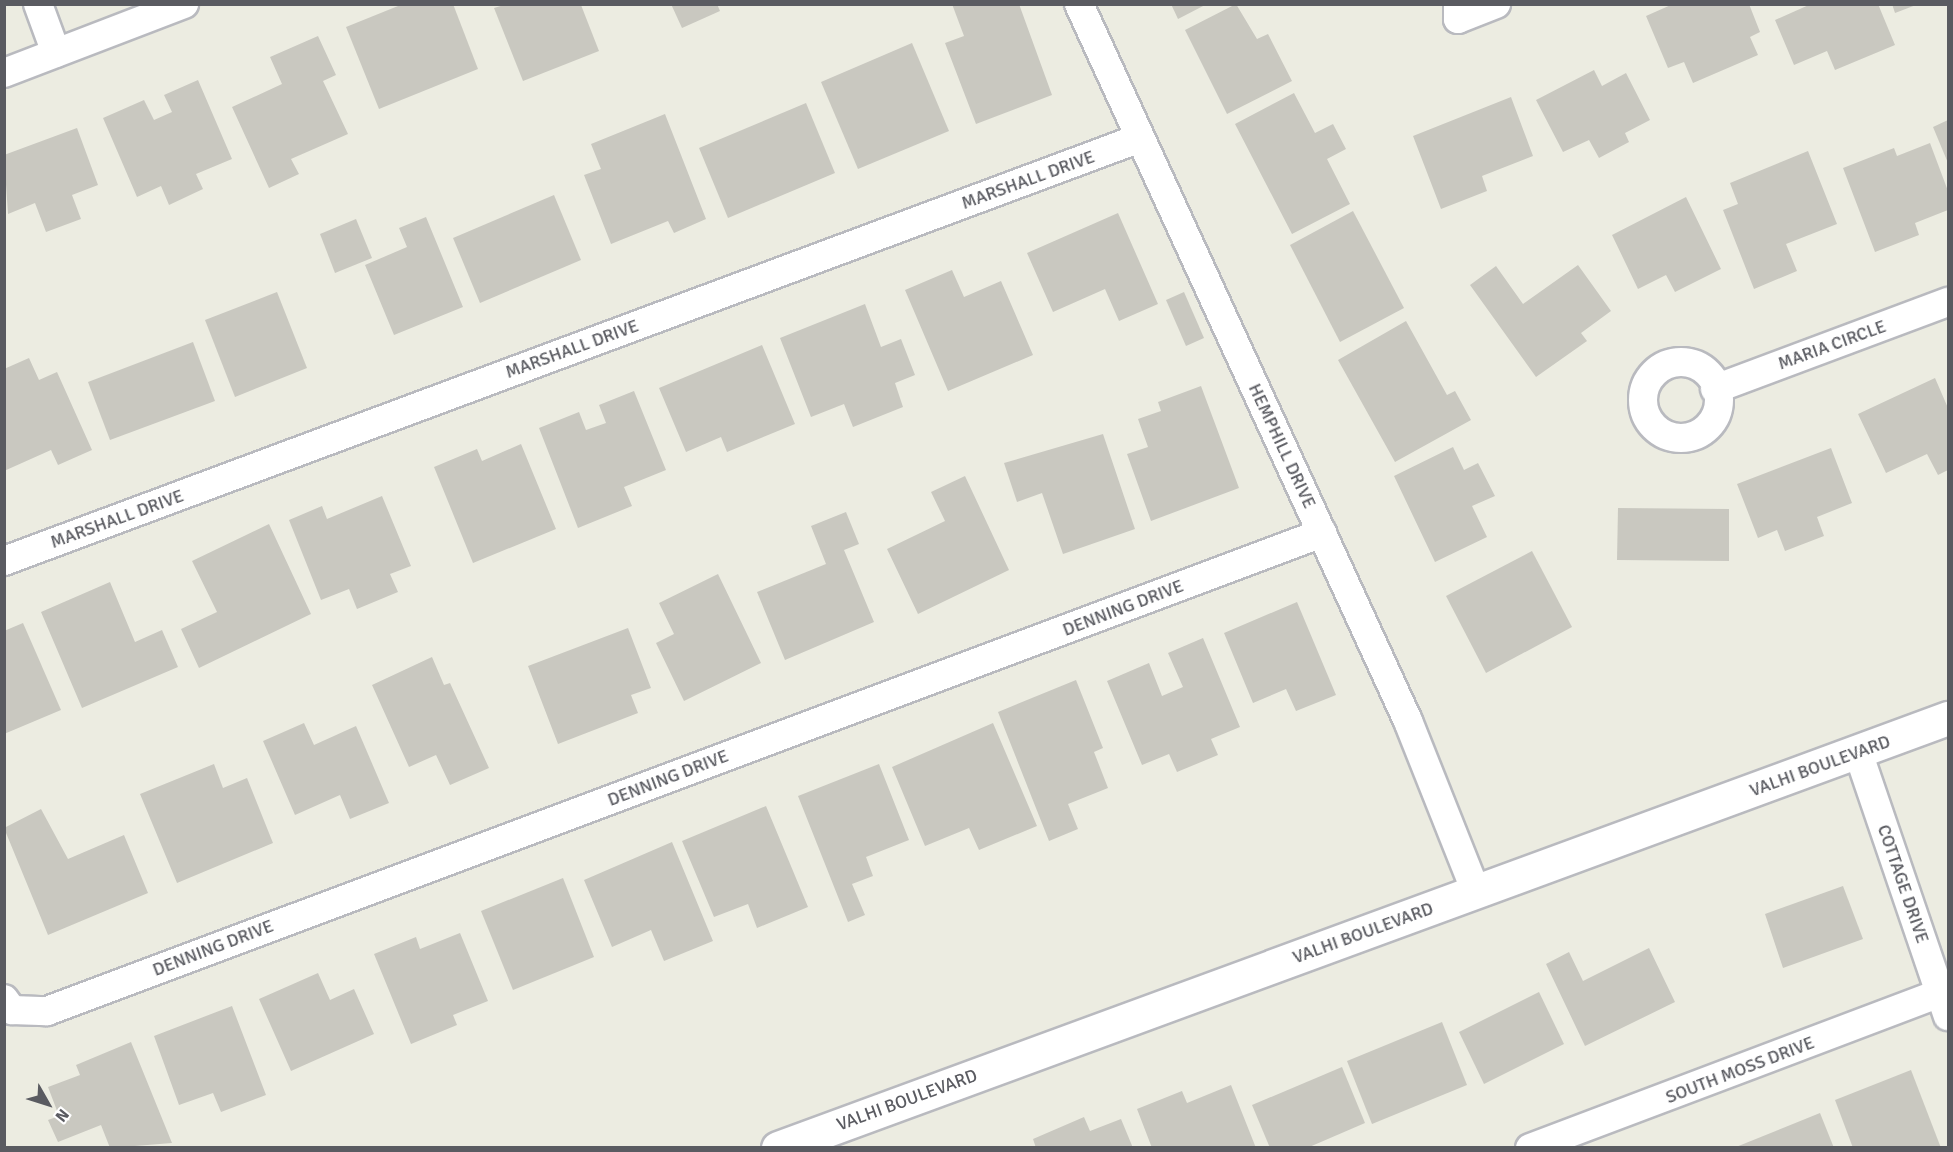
<!DOCTYPE html>
<html>
<head>
<meta charset="utf-8">
<style>
  body { margin:0 }
  #map { position:relative; width:1953px; height:1152px; overflow:hidden; background:#ecece1; font-family:Signika,sans-serif }
  div>[style] { position:absolute }
  [style*='--x'] { left:calc(var(--x)*1px); top:calc(var(--y)*1px); width:calc(var(--w)*1px); rotate:calc(var(--a)*1deg) }
  .building>* { inset:0; background:#c9c8c0 }
  .roads { filter:drop-shadow(2px 0 #b9babf) drop-shadow(-2px 0 #b9babf) drop-shadow(0 2px #b9babf) drop-shadow(0 -2px #b9babf) }
  .street>* { height:28px; margin:-14px; padding:0 14px; transform-origin:14px; border-radius:14px; background:#fff }
  .street>.ring { margin:-14px; padding:0; box-sizing:content-box; background:none; border:28px solid #fff; border-radius:50% }
  .secondary>* { height:33px; margin:-16.5px; padding:0 16.5px; transform-origin:16.5px; border-radius:16.5px; background:#fff }
  span { translate:-50% -50%; white-space:nowrap; text-align:center; line-height:1.15; -webkit-text-stroke:6px #fff; paint-order:stroke }
  .street-label { font-size:18px; color:#5a5b61 }
  .frame { position:absolute; inset:0; border:6px solid #5a5b61; pointer-events:none }
  .north { position:absolute; left:18px; top:1074px; width:60px; height:60px; -webkit-text-stroke:4px #fff; paint-order:stroke; rotate:129deg; font-size:16px; font-weight:700; line-height:24px; text-align:center; color:#5a5b61 }
  .north::after { content:''; display:block; margin:auto; width:21px; height:27px; background:#5a5b61; clip-path:polygon(50% 0,100% 100%,50% 72%,0 100%) }
</style>
</head>
<body>
<div id="map">
  <div class="building">
    <div style="clip-path:polygon(403px 4px,453px 4px,478px 69px,379px 109px,346px 27px)"></div>
    <div style="clip-path:polygon(671px 4px,717px 4px,720px 11px,682px 28px)"></div>
    <div style="clip-path:polygon(952px 4px,1019px 4px,1052px 95px,976px 124px,945px 43px,964px 36px)"></div>
    <div style="clip-path:polygon(1171px 4px,1207px 4px,1178px 19px)"></div>
    <div style="clip-path:polygon(1236px 4px,1257px 39px,1268px 34px,1292px 81px,1227px 114px,1185px 30px)"></div>
    <div style="clip-path:polygon(1673px 4px,1749px 4px,1760px 32px,1750px 37px,1758px 55px,1693px 83px,1684px 62px,1668px 68px,1646px 16px)"></div>
    <div style="clip-path:polygon(1811px 4px,1878px 4px,1895px 45px,1835px 70px,1827px 51px,1794px 65px,1775px 20px)"></div>
    <div style="clip-path:polygon(1892px 4px,1916px 4px,1916px 5px,1895px 13px)"></div>
    <div style="clip-path:polygon(504px 5px,581px 5px,599px 51px,523px 81px,494px 8px)"></div>
    <div style="clip-path:polygon(318px 36px,336px 75px,323px 81px,348px 134px,291px 159px,299px 174px,269px 188px,232px 107px,282px 84px,270px 57px)"></div>
    <div style="clip-path:polygon(912px 43px,949px 131px,858px 169px,821px 82px)"></div>
    <div style="clip-path:polygon(1594px 70px,1602px 86px,1626px 73px,1650px 120px,1625px 133px,1629px 142px,1599px 158px,1589px 140px,1563px 152px,1536px 100px)"></div>
    <div style="clip-path:polygon(198px 80px,232px 159px,196px 174px,203px 189px,169px 205px,161px 186px,137px 197px,103px 118px,144px 100px,154px 120px,172px 112px,164px 95px)"></div>
    <div style="clip-path:polygon(1294px 93px,1315px 133px,1333px 124px,1346px 149px,1327px 159px,1350px 204px,1292px 234px,1235px 124px)"></div>
    <div style="clip-path:polygon(1511px 97px,1533px 156px,1482px 176px,1487px 191px,1441px 209px,1413px 136px)"></div>
    <div style="clip-path:polygon(806px 103px,835px 173px,728px 218px,699px 148px)"></div>
    <div style="clip-path:polygon(665px 114px,706px 219px,674px 233px,668px 221px,611px 244px,584px 175px,601px 169px,591px 144px)"></div>
    <div style="clip-path:polygon(1948px 120px,1948px 163px,1933px 127px)"></div>
    <div style="clip-path:polygon(77px 128px,98px 185px,72px 195px,81px 219px,46px 232px,35px 203px,8px 214px,4px 155px)"></div>
    <div style="clip-path:polygon(1930px 143px,1948px 191px,1948px 210px,1915px 223px,1919px 235px,1875px 252px,1843px 168px,1894px 148px,1897px 156px)"></div>
    <div style="clip-path:polygon(1808px 151px,1837px 224px,1786px 244px,1797px 271px,1754px 289px,1723px 210px,1738px 204px,1730px 183px)"></div>
    <div style="clip-path:polygon(554px 195px,581px 260px,480px 303px,453px 238px)"></div>
    <div style="clip-path:polygon(1686px 197px,1721px 269px,1675px 292px,1666px 275px,1638px 289px,1612px 235px)"></div>
    <div style="clip-path:polygon(1353px 211px,1404px 308px,1340px 342px,1290px 245px)"></div>
    <div style="clip-path:polygon(1118px 213px,1158px 304px,1119px 321px,1105px 289px,1053px 312px,1027px 253px)"></div>
    <div style="clip-path:polygon(426px 217px,463px 307px,394px 335px,365px 265px,407px 247px,399px 228px)"></div>
    <div style="clip-path:polygon(356px 219px,372px 258px,335px 273px,320px 234px)"></div>
    <div style="clip-path:polygon(1578px 265px,1611px 311px,1581px 333px,1587px 341px,1536px 377px,1470px 285px,1496px 266px,1523px 304px)"></div>
    <div style="clip-path:polygon(952px 270px,964px 297px,1001px 281px,1033px 355px,948px 391px,905px 290px)"></div>
    <div style="clip-path:polygon(277px 292px,307px 368px,235px 397px,205px 320px)"></div>
    <div style="clip-path:polygon(1184px 292px,1204px 338px,1186px 346px,1166px 300px)"></div>
    <div style="clip-path:polygon(865px 304px,881px 347px,901px 339px,915px 375px,895px 383px,903px 407px,853px 427px,844px 404px,811px 417px,780px 338px)"></div>
    <div style="clip-path:polygon(1406px 321px,1447px 395px,1455px 391px,1471px 420px,1395px 462px,1338px 360px)"></div>
    <div style="clip-path:polygon(193px 342px,215px 401px,110px 440px,88px 382px)"></div>
    <div style="clip-path:polygon(762px 345px,795px 424px,727px 452px,721px 437px,686px 452px,659px 388px)"></div>
    <div style="clip-path:polygon(29px 358px,39px 380px,57px 372px,92px 450px,58px 465px,51px 450px,4px 471px,4px 369px)"></div>
    <div style="clip-path:polygon(1935px 378px,1948px 408px,1948px 470px,1938px 475px,1927px 454px,1886px 473px,1858px 414px)"></div>
    <div style="clip-path:polygon(1201px 386px,1239px 488px,1151px 521px,1127px 454px,1148px 447px,1138px 419px,1161px 411px,1158px 402px)"></div>
    <div style="clip-path:polygon(634px 391px,666px 470px,624px 487px,632px 506px,578px 528px,539px 428px,579px 412px,586px 430px,606px 423px,599px 405px)"></div>
    <div style="clip-path:polygon(1103px 434px,1135px 529px,1063px 554px,1042px 493px,1017px 502px,1004px 463px)"></div>
    <div style="clip-path:polygon(521px 444px,556px 529px,473px 563px,434px 467px,477px 449px,482px 461px)"></div>
    <div style="clip-path:polygon(1453px 447px,1464px 470px,1478px 463px,1495px 496px,1472px 506px,1487px 537px,1435px 562px,1394px 476px)"></div>
    <div style="clip-path:polygon(1831px 448px,1852px 503px,1817px 517px,1824px 536px,1785px 551px,1777px 530px,1758px 538px,1737px 484px)"></div>
    <div style="clip-path:polygon(965px 476px,1009px 570px,918px 614px,887px 549px,945px 521px,931px 492px)"></div>
    <div style="clip-path:polygon(382px 496px,411px 566px,390px 574px,398px 592px,357px 609px,349px 589px,321px 600px,289px 520px,322px 506px,327px 519px)"></div>
    <div style="clip-path:polygon(1618px 508px,1729px 509px,1729px 561px,1617px 560px)"></div>
    <div style="clip-path:polygon(846px 512px,859px 544px,844px 550px,874px 622px,785px 660px,757px 592px,826px 564px,811px 526px)"></div>
    <div style="clip-path:polygon(269px 524px,311px 614px,199px 668px,181px 629px,217px 612px,192px 561px)"></div>
    <div style="clip-path:polygon(1532px 551px,1572px 627px,1486px 673px,1446px 596px)"></div>
    <div style="clip-path:polygon(718px 574px,761px 663px,684px 701px,656px 643px,674px 634px,659px 603px)"></div>
    <div style="clip-path:polygon(110px 582px,135px 642px,162px 630px,178px 667px,82px 708px,41px 612px)"></div>
    <div style="clip-path:polygon(1297px 602px,1336px 695px,1296px 711px,1286px 689px,1253px 703px,1224px 633px)"></div>
    <div style="clip-path:polygon(23px 623px,61px 710px,4px 734px,4px 631px)"></div>
    <div style="clip-path:polygon(628px 628px,651px 688px,631px 695px,638px 713px,558px 744px,528px 666px)"></div>
    <div style="clip-path:polygon(1203px 638px,1240px 727px,1211px 739px,1218px 755px,1177px 772px,1169px 754px,1142px 765px,1107px 681px,1149px 663px,1162px 696px,1183px 687px,1168px 653px)"></div>
    <div style="clip-path:polygon(432px 657px,444px 685px,450px 683px,489px 768px,450px 785px,436px 755px,409px 767px,372px 685px)"></div>
    <div style="clip-path:polygon(1076px 680px,1103px 748px,1094px 752px,1108px 788px,1068px 804px,1078px 829px,1049px 841px,998px 712px)"></div>
    <div style="clip-path:polygon(304px 723px,314px 745px,356px 726px,389px 803px,350px 819px,340px 795px,295px 815px,263px 741px)"></div>
    <div style="clip-path:polygon(993px 723px,1037px 826px,979px 850px,969px 828px,925px 846px,892px 767px)"></div>
    <div style="clip-path:polygon(214px 764px,223px 788px,247px 778px,273px 843px,177px 883px,140px 794px)"></div>
    <div style="clip-path:polygon(879px 764px,909px 840px,866px 857px,873px 876px,852px 884px,865px 915px,848px 922px,798px 796px)"></div>
    <div style="clip-path:polygon(766px 806px,808px 907px,757px 928px,748px 904px,714px 917px,682px 841px)"></div>
    <div style="clip-path:polygon(41px 809px,68px 859px,124px 835px,148px 893px,48px 935px,4px 828px)"></div>
    <div style="clip-path:polygon(672px 842px,713px 941px,664px 961px,651px 930px,612px 947px,584px 880px)"></div>
    <div style="clip-path:polygon(563px 878px,594px 957px,513px 990px,481px 911px)"></div>
    <div style="clip-path:polygon(1843px 886px,1863px 939px,1783px 968px,1765px 914px)"></div>
    <div style="clip-path:polygon(460px 933px,488px 1001px,453px 1015px,457px 1025px,411px 1044px,374px 954px,416px 937px,420px 949px)"></div>
    <div style="clip-path:polygon(1649px 948px,1675px 1002px,1585px 1046px,1546px 964px,1569px 952px,1583px 981px)"></div>
    <div style="clip-path:polygon(318px 973px,330px 1000px,354px 989px,374px 1034px,291px 1071px,259px 999px)"></div>
    <div style="clip-path:polygon(1539px 992px,1564px 1044px,1484px 1084px,1459px 1032px)"></div>
    <div style="clip-path:polygon(232px 1006px,266px 1095px,221px 1112px,213px 1093px,179px 1105px,154px 1036px)"></div>
    <div style="clip-path:polygon(1442px 1022px,1467px 1085px,1372px 1124px,1347px 1061px)"></div>
    <div style="clip-path:polygon(131px 1042px,172px 1143px,110px 1148px,101px 1125px,58px 1142px,48px 1120px,59px 1116px,48px 1087px,80px 1075px,76px 1065px)"></div>
    <div style="clip-path:polygon(1342px 1067px,1365px 1123px,1307px 1148px,1270px 1148px,1252px 1105px)"></div>
    <div style="clip-path:polygon(1911px 1070px,1941px 1148px,1853px 1148px,1835px 1100px)"></div>
    <div style="clip-path:polygon(1231px 1085px,1256px 1148px,1152px 1148px,1137px 1109px,1182px 1091px,1187px 1103px)"></div>
    <div style="clip-path:polygon(1820px 1113px,1834px 1148px,1736px 1148px,1736px 1147px)"></div>
    <div style="clip-path:polygon(1084px 1117px,1090px 1131px,1121px 1119px,1133px 1148px,1036px 1148px,1033px 1139px)"></div>
  </div>
  <div class="roads">
    <div class="street">
      <div style="--x:38;--y:4;--w:52;--a:69.8"></div>
      <div style="--x:1079;--y:4;--w:789;--a:65.35"></div>
      <div style="--x:1408;--y:721;--w:184;--a:68.3"></div>
      <div style="--x:1458;--y:4;--w:15;--a:90"></div>
      <div style="--x:1458;--y:19;--w:41;--a:-21.5"></div>
      <div style="--x:4;--y:73;--w:193;--a:-21"></div>
      <div class="ring" style="left:1643px;top:362px;width:48px;height:48px"></div>
      <div style="--x:1715;--y:389;--w:249;--a:-20.5"></div>
      <div style="--x:4;--y:561;--w:1212;--a:-20.42"></div>
      <div style="--x:1858;--y:752;--w:279;--a:71.2"></div>
      <div style="--x:4;--y:999;--w:14;--a:54"></div>
      <div style="--x:12;--y:1010;--w:35;--a:2"></div>
      <div style="--x:47;--y:1011;--w:1362;--a:-20.55"></div>
      <div style="--x:1530;--y:1148;--w:447;--a:-20.7"></div>
    </div>
    <div class="secondary">
      <div style="--x:778;--y:1148;--w:1247;--a:-20.18"></div>
    </div>
  </div>
  <div class="street-label">
    <span style="left:1028px;top:180px;rotate:-20deg">MARSHALL DRIVE</span>
    <span style="left:1832px;top:345px;rotate:-20deg">MARIA CIRCLE</span>
    <span style="left:572px;top:349px;rotate:-20deg">MARSHALL DRIVE</span>
    <span style="left:1282px;top:446px;rotate:65deg">HEMPHILL DRIVE</span>
    <span style="left:117px;top:519px;rotate:-20deg">MARSHALL DRIVE</span>
    <span style="left:1123px;top:608px;rotate:-21deg">DENNING DRIVE</span>
    <span style="left:1820px;top:766px;rotate:-20deg">VALHI BOULEVARD</span>
    <span style="left:668px;top:778px;rotate:-21deg">DENNING DRIVE</span>
    <span style="left:1903px;top:884px;rotate:71deg">COTTAGE DRIVE</span>
    <span style="left:1363px;top:933px;rotate:-20deg">VALHI BOULEVARD</span>
    <span style="left:213px;top:948px;rotate:-21deg">DENNING DRIVE</span>
    <span style="left:1740px;top:1070px;rotate:-21deg">SOUTH MOSS DRIVE</span>
    <span style="left:907px;top:1100px;rotate:-20deg">VALHI BOULEVARD</span>
  </div>
  <div class="frame"></div>
  <div class="north">N</div>
</div>
</body>
</html>
